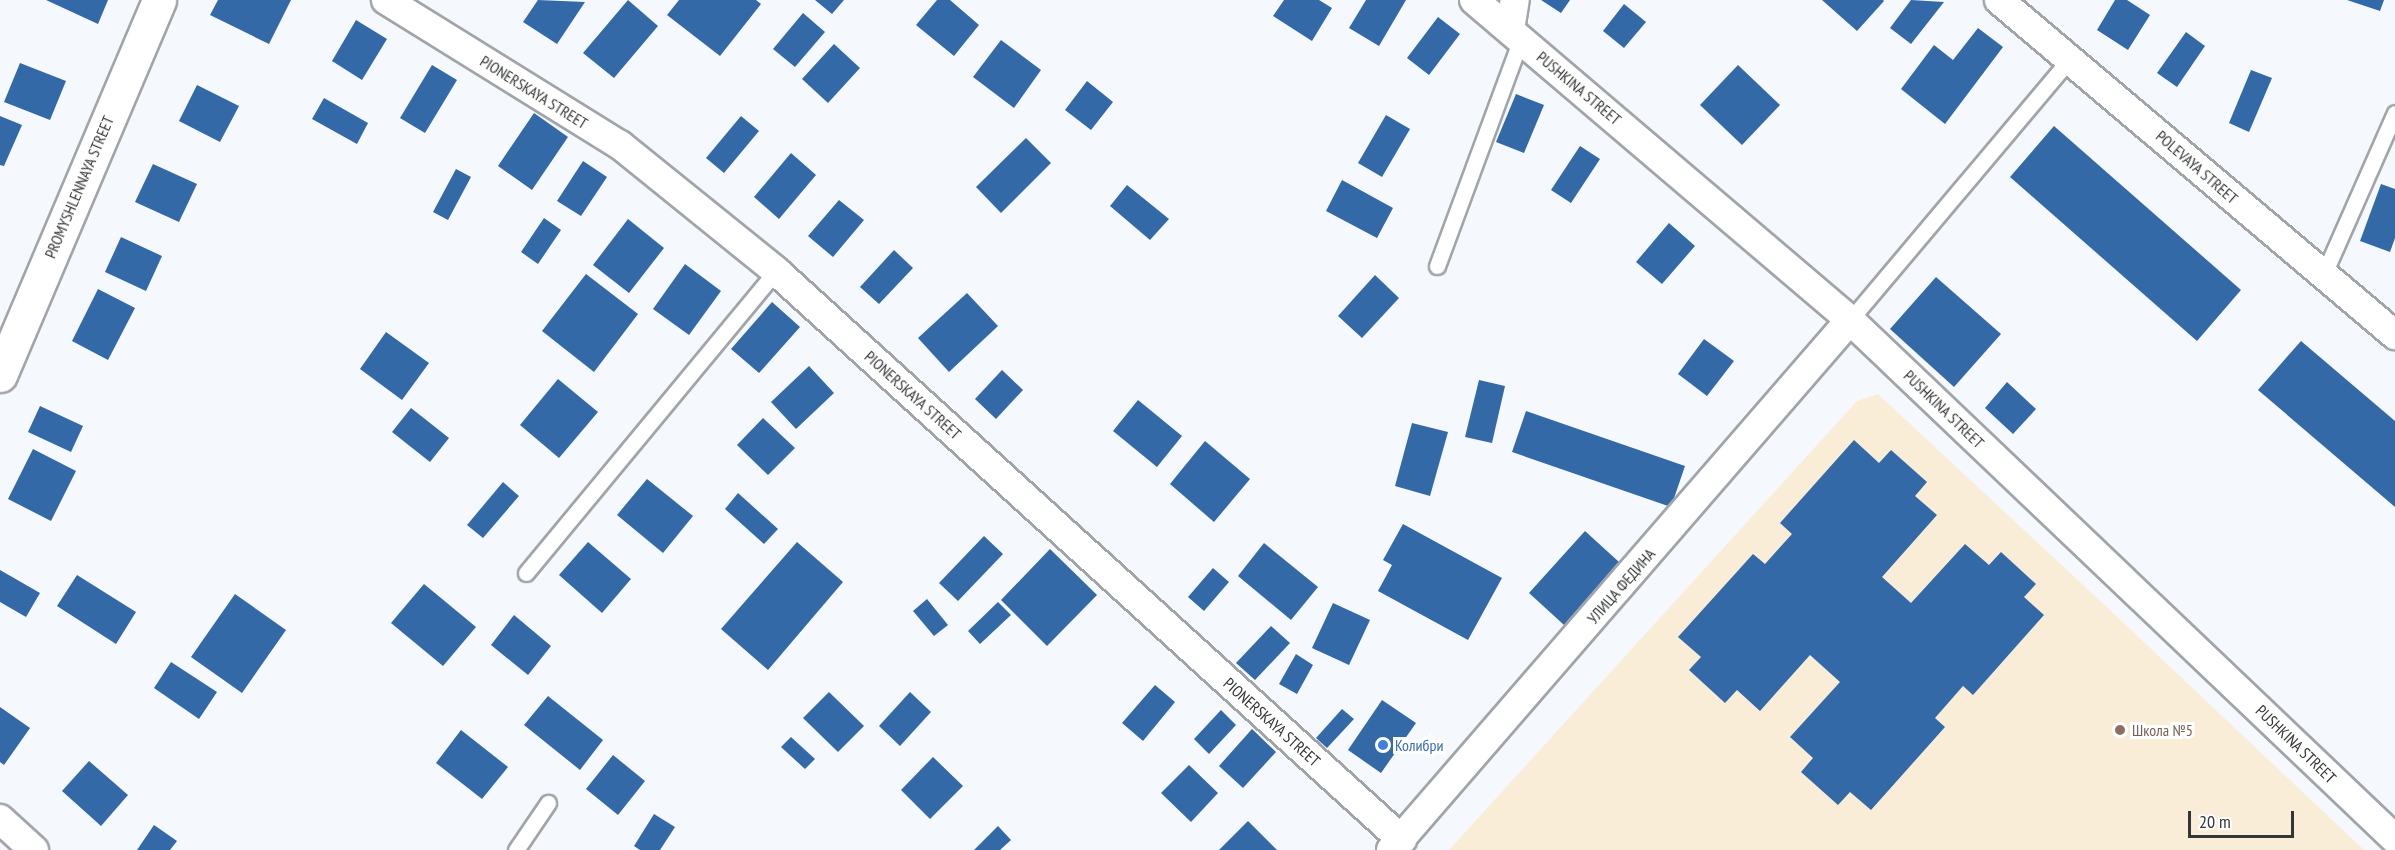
<!DOCTYPE html>
<html>
<head>
<meta charset="utf-8">
<style>
  body { margin:0 }
  #map { position:relative; width:2395px; height:850px; overflow:hidden; background:#f5f9fe; font-family:"PT Sans Narrow",sans-serif }
  div>[style] { position:absolute }
  [style*='--x'] { left:calc(var(--x)*1px); top:calc(var(--y)*1px); width:calc(var(--w)*1px); rotate:calc(var(--a)*1deg) }
  .education>* { inset:0; background:#f9edd8 }
  .building>* { inset:0; background:#3369a6 }
  .roads { filter:drop-shadow(2px 0 #a1a5aa) drop-shadow(-2px 0 #a1a5aa) drop-shadow(0 2px #a1a5aa) drop-shadow(0 -2px #a1a5aa) }
  .lane>* { height:15px; margin:-7.5px; padding:0 7.5px; transform-origin:7.5px; border-radius:7.5px; background:#fff }
  .street>* { height:28px; margin:-14px; padding:0 14px; transform-origin:14px; border-radius:14px; background:#fff }
  .secondary>* { height:33px; margin:-16.5px; padding:0 16.5px; transform-origin:16.5px; border-radius:16.5px; background:#fff }
  .dots>* { width:16px; height:16px; translate:-50% -50%; box-sizing:border-box; border:3px solid #fff; border-radius:50% }
  span { translate:-50% -50%; white-space:nowrap; text-align:center; line-height:1.15; -webkit-text-stroke:6px #fff; paint-order:stroke }
  .street-label { font-size:16px; color:#333537 }
  .education-label { font-size:16px; color:#785e54 }
  .left { translate:0 -50%; text-align:left }
  .shop-label { font-size:16px; color:#366cbe }
  .scale { position:absolute; left:2188px; top:811px; width:106px; height:27px; box-sizing:border-box; border:3px solid #333537; border-top:0; padding-left:8px; font-size:18px; line-height:21px; white-space:nowrap; color:#333537; -webkit-text-stroke:4px #fff; paint-order:stroke }
</style>
</head>
<body>
<div id="map">
  <div class="education">
    <div style="clip-path:polygon(1878px 394px,2111px 611px,2364px 850px,1449px 850px,1857px 401px)"></div>
  </div>
  <div class="building">
    <div style="clip-path:polygon(46px 0,108px 0,98px 24px)"></div>
    <div style="clip-path:polygon(218px 0,291px 0,269px 44px,210px 15px)"></div>
    <div style="clip-path:polygon(538px 0,585px 2px,557px 44px,523px 22px)"></div>
    <div style="clip-path:polygon(628px 0,658px 26px,614px 78px,583px 53px)"></div>
    <div style="clip-path:polygon(679px 0,756px 0,761px 4px,720px 56px,667px 15px)"></div>
    <div style="clip-path:polygon(815px 0,844px 0,832px 14px)"></div>
    <div style="clip-path:polygon(937px 0,950px 0,979px 25px,954px 56px,916px 25px)"></div>
    <div style="clip-path:polygon(1284px 0,1319px 0,1332px 8px,1312px 41px,1273px 16px)"></div>
    <div style="clip-path:polygon(1366px 0,1406px 0,1379px 46px,1349px 28px)"></div>
    <div style="clip-path:polygon(1541px 0,1570px 0,1561px 13px)"></div>
    <div style="clip-path:polygon(1822px 0,1883px 0,1884px 1px,1857px 31px)"></div>
    <div style="clip-path:polygon(1911px 0,1944px 2px,1911px 44px,1890px 28px)"></div>
    <div style="clip-path:polygon(2115px 0,2127px 0,2150px 15px,2128px 50px,2097px 30px)"></div>
    <div style="clip-path:polygon(2347px 0,2384px 0,2380px 11px)"></div>
    <div style="clip-path:polygon(1624px 4px,1646px 22px,1624px 48px,1603px 31px)"></div>
    <div style="clip-path:polygon(803px 13px,825px 32px,795px 67px,773px 49px)"></div>
    <div style="clip-path:polygon(1438px 17px,1460px 34px,1429px 75px,1407px 58px)"></div>
    <div style="clip-path:polygon(356px 20px,387px 39px,362px 80px,332px 61px)"></div>
    <div style="clip-path:polygon(1978px 28px,2003px 47px,1945px 124px,1901px 89px,1934px 45px,1953px 60px)"></div>
    <div style="clip-path:polygon(2186px 32px,2205px 46px,2177px 87px,2157px 73px)"></div>
    <div style="clip-path:polygon(1001px 40px,1041px 70px,1014px 108px,973px 77px)"></div>
    <div style="clip-path:polygon(834px 44px,860px 68px,828px 103px,802px 79px)"></div>
    <div style="clip-path:polygon(20px 63px,66px 81px,50px 120px,4px 102px)"></div>
    <div style="clip-path:polygon(432px 65px,457px 80px,425px 133px,400px 118px)"></div>
    <div style="clip-path:polygon(1738px 65px,1780px 105px,1742px 145px,1700px 105px)"></div>
    <div style="clip-path:polygon(2251px 70px,2272px 78px,2249px 132px,2229px 123px)"></div>
    <div style="clip-path:polygon(1087px 81px,1113px 102px,1091px 130px,1065px 110px)"></div>
    <div style="clip-path:polygon(197px 85px,239px 106px,220px 142px,179px 121px)"></div>
    <div style="clip-path:polygon(1516px 94px,1544px 105px,1524px 153px,1496px 142px)"></div>
    <div style="clip-path:polygon(324px 98px,368px 123px,357px 144px,312px 119px)"></div>
    <div style="clip-path:polygon(534px 113px,568px 137px,532px 190px,498px 166px)"></div>
    <div style="clip-path:polygon(1386px 115px,1410px 129px,1382px 177px,1358px 163px)"></div>
    <div style="clip-path:polygon(0 116px,22px 125px,4px 166px,0 165px)"></div>
    <div style="clip-path:polygon(741px 116px,759px 131px,724px 173px,706px 158px)"></div>
    <div style="clip-path:polygon(2054px 126px,2241px 290px,2197px 341px,2010px 177px)"></div>
    <div style="clip-path:polygon(1026px 138px,1051px 163px,1001px 213px,976px 187px)"></div>
    <div style="clip-path:polygon(1580px 146px,1600px 159px,1571px 203px,1551px 190px)"></div>
    <div style="clip-path:polygon(791px 153px,816px 175px,779px 219px,754px 197px)"></div>
    <div style="clip-path:polygon(583px 161px,607px 177px,581px 216px,557px 201px)"></div>
    <div style="clip-path:polygon(153px 164px,197px 184px,179px 222px,135px 202px)"></div>
    <div style="clip-path:polygon(456px 169px,471px 177px,448px 220px,433px 212px)"></div>
    <div style="clip-path:polygon(1342px 180px,1393px 208px,1377px 238px,1326px 211px)"></div>
    <div style="clip-path:polygon(2381px 184px,2395px 189px,2395px 238px,2390px 252px,2360px 241px)"></div>
    <div style="clip-path:polygon(1127px 185px,1169px 219px,1150px 240px,1110px 206px)"></div>
    <div style="clip-path:polygon(839px 200px,864px 220px,833px 257px,808px 236px)"></div>
    <div style="clip-path:polygon(544px 218px,561px 230px,538px 264px,521px 252px)"></div>
    <div style="clip-path:polygon(628px 219px,664px 248px,629px 293px,593px 265px)"></div>
    <div style="clip-path:polygon(1669px 223px,1695px 246px,1662px 284px,1636px 262px)"></div>
    <div style="clip-path:polygon(121px 237px,162px 256px,146px 291px,105px 272px)"></div>
    <div style="clip-path:polygon(894px 250px,913px 268px,879px 304px,860px 287px)"></div>
    <div style="clip-path:polygon(685px 264px,721px 291px,689px 335px,653px 309px)"></div>
    <div style="clip-path:polygon(586px 274px,638px 314px,594px 372px,542px 331px)"></div>
    <div style="clip-path:polygon(1375px 275px,1399px 298px,1362px 338px,1338px 316px)"></div>
    <div style="clip-path:polygon(1936px 277px,2001px 334px,1954px 387px,1890px 329px)"></div>
    <div style="clip-path:polygon(98px 289px,135px 308px,108px 360px,72px 341px)"></div>
    <div style="clip-path:polygon(967px 293px,998px 326px,949px 372px,918px 338px)"></div>
    <div style="clip-path:polygon(772px 302px,800px 327px,759px 373px,731px 349px)"></div>
    <div style="clip-path:polygon(386px 332px,429px 363px,402px 400px,360px 369px)"></div>
    <div style="clip-path:polygon(1704px 339px,1734px 361px,1707px 396px,1678px 374px)"></div>
    <div style="clip-path:polygon(2301px 341px,2395px 421px,2395px 507px,2258px 390px)"></div>
    <div style="clip-path:polygon(809px 366px,834px 393px,796px 429px,771px 402px)"></div>
    <div style="clip-path:polygon(1002px 370px,1023px 390px,996px 419px,975px 399px)"></div>
    <div style="clip-path:polygon(558px 379px,598px 412px,559px 458px,520px 425px)"></div>
    <div style="clip-path:polygon(1479px 380px,1505px 386px,1492px 443px,1465px 437px)"></div>
    <div style="clip-path:polygon(2007px 382px,2036px 409px,2013px 434px,1985px 408px)"></div>
    <div style="clip-path:polygon(1138px 400px,1182px 436px,1157px 467px,1113px 431px)"></div>
    <div style="clip-path:polygon(40px 406px,83px 426px,71px 452px,28px 432px)"></div>
    <div style="clip-path:polygon(411px 408px,449px 438px,430px 462px,392px 432px)"></div>
    <div style="clip-path:polygon(1526px 411px,1685px 466px,1671px 507px,1512px 452px)"></div>
    <div style="clip-path:polygon(763px 418px,795px 448px,768px 475px,737px 445px)"></div>
    <div style="clip-path:polygon(1412px 423px,1448px 432px,1430px 496px,1395px 486px)"></div>
    <div style="clip-path:polygon(1854px 440px,1879px 463px,1891px 450px,1927px 482px,1915px 496px,1937px 515px,1882px 577px,1911px 603px,1965px 544px,1989px 565px,2001px 552px,2036px 584px,2024px 597px,2044px 615px,1973px 695px,1963px 686px,1935px 718px,1945px 727px,1871px 810px,1850px 792px,1838px 805px,1801px 772px,1813px 758px,1790px 737px,1840px 682px,1810px 655px,1760px 711px,1737px 690px,1725px 703px,1689px 670px,1701px 657px,1678px 637px,1753px 554px,1765px 564px,1792px 534px,1780px 523px)"></div>
    <div style="clip-path:polygon(1205px 441px,1250px 479px,1214px 522px,1170px 484px)"></div>
    <div style="clip-path:polygon(33px 449px,76px 471px,51px 521px,8px 499px)"></div>
    <div style="clip-path:polygon(647px 479px,693px 516px,663px 553px,617px 515px)"></div>
    <div style="clip-path:polygon(503px 482px,519px 496px,483px 538px,467px 525px)"></div>
    <div style="clip-path:polygon(738px 493px,778px 529px,764px 544px,725px 509px)"></div>
    <div style="clip-path:polygon(1403px 524px,1502px 578px,1468px 640px,1378px 591px,1392px 565px,1383px 560px)"></div>
    <div style="clip-path:polygon(1585px 531px,1619px 562px,1564px 625px,1529px 593px)"></div>
    <div style="clip-path:polygon(984px 536px,1003px 554px,958px 601px,939px 583px)"></div>
    <div style="clip-path:polygon(588px 542px,631px 579px,602px 613px,559px 575px)"></div>
    <div style="clip-path:polygon(797px 542px,843px 582px,768px 670px,721px 629px)"></div>
    <div style="clip-path:polygon(1264px 543px,1318px 587px,1291px 620px,1238px 576px)"></div>
    <div style="clip-path:polygon(1050px 549px,1097px 595px,1047px 646px,1001px 600px)"></div>
    <div style="clip-path:polygon(1213px 568px,1229px 582px,1204px 611px,1188px 597px)"></div>
    <div style="clip-path:polygon(0 570px,40px 593px,26px 617px,0 602px)"></div>
    <div style="clip-path:polygon(77px 575px,136px 612px,116px 644px,57px 606px)"></div>
    <div style="clip-path:polygon(424px 584px,476px 627px,443px 666px,391px 623px)"></div>
    <div style="clip-path:polygon(235px 594px,286px 630px,242px 693px,191px 657px)"></div>
    <div style="clip-path:polygon(927px 599px,948px 625px,934px 636px,913px 611px)"></div>
    <div style="clip-path:polygon(998px 602px,1011px 615px,980px 644px,968px 631px)"></div>
    <div style="clip-path:polygon(1333px 603px,1370px 620px,1349px 665px,1312px 648px)"></div>
    <div style="clip-path:polygon(514px 615px,551px 646px,528px 675px,491px 645px)"></div>
    <div style="clip-path:polygon(1271px 626px,1290px 643px,1255px 680px,1236px 663px)"></div>
    <div style="clip-path:polygon(1296px 654px,1313px 665px,1297px 694px,1279px 684px)"></div>
    <div style="clip-path:polygon(171px 662px,217px 692px,199px 719px,154px 688px)"></div>
    <div style="clip-path:polygon(1155px 685px,1175px 702px,1143px 741px,1122px 723px)"></div>
    <div style="clip-path:polygon(829px 692px,864px 726px,838px 752px,803px 718px)"></div>
    <div style="clip-path:polygon(910px 692px,931px 712px,900px 746px,879px 726px)"></div>
    <div style="clip-path:polygon(548px 696px,603px 740px,580px 770px,524px 725px)"></div>
    <div style="clip-path:polygon(1382px 700px,1416px 723px,1381px 773px,1348px 750px)"></div>
    <div style="clip-path:polygon(0 707px,30px 728px,4px 765px,0 762px)"></div>
    <div style="clip-path:polygon(1342px 709px,1354px 719px,1327px 748px,1316px 738px)"></div>
    <div style="clip-path:polygon(1221px 710px,1236px 725px,1209px 754px,1194px 739px)"></div>
    <div style="clip-path:polygon(1252px 729px,1276px 752px,1243px 788px,1219px 766px)"></div>
    <div style="clip-path:polygon(461px 730px,508px 767px,482px 799px,436px 763px)"></div>
    <div style="clip-path:polygon(791px 737px,815px 759px,805px 769px,781px 747px)"></div>
    <div style="clip-path:polygon(613px 755px,645px 781px,618px 815px,586px 789px)"></div>
    <div style="clip-path:polygon(933px 757px,963px 786px,930px 819px,901px 790px)"></div>
    <div style="clip-path:polygon(89px 761px,128px 795px,101px 826px,62px 791px)"></div>
    <div style="clip-path:polygon(1189px 765px,1218px 793px,1191px 822px,1161px 793px)"></div>
    <div style="clip-path:polygon(654px 814px,675px 827px,660px 850px,640px 850px,634px 846px)"></div>
    <div style="clip-path:polygon(1248px 821px,1277px 850px,1219px 850px)"></div>
    <div style="clip-path:polygon(154px 825px,177px 841px,170px 850px,137px 850px)"></div>
    <div style="clip-path:polygon(998px 826px,1011px 840px,1000px 850px,974px 850px)"></div>
  </div>
  <div class="roads">
    <div class="lane">
      <div style="--x:1437;--y:266;--w:242;--a:-69.7"></div>
      <div style="--x:2323;--y:276;--w:178;--a:-66.2"></div>
      <div style="--x:1850;--y:320;--w:343;--a:-49.9"></div>
      <div style="--x:526;--y:573;--w:392;--a:-50.4"></div>
      <div style="--x:516;--y:850;--w:57;--a:-55.8"></div>
    </div>
    <div class="street">
      <div style="--x:386;--y:0;--w:275;--a:31.8"></div>
      <div style="--x:620;--y:145;--w:201;--a:38.9"></div>
      <div style="--x:776;--y:271;--w:846;--a:42.27"></div>
      <div style="--x:1474;--y:0;--w:494;--a:40.4"></div>
      <div style="--x:1850;--y:320;--w:753;--a:43.6"></div>
      <div style="--x:1999;--y:0;--w:519;--a:40.23"></div>
      <div style="--x:1510;--y:30;--w:30;--a:-81"></div>
      <div style="--x:0;--y:819;--w:46;--a:42.4"></div>
      <div style="--x:1391;--y:850;--w:701;--a:-49.11"></div>
    </div>
    <div class="secondary">
      <div style="--x:0;--y:375;--w:407;--a:-67"></div>
    </div>
  </div>
  <div class="dots">
    <div style="left:2120px;top:730px;background:#8d6e63"></div>
    <div style="left:1383px;top:745px;background:#3f7fe0"></div>
  </div>
  <div class="street-label">
    <span style="left:1579px;top:88px;rotate:40deg">PUSHKINA STREET</span>
    <span style="left:534px;top:92px;rotate:32deg">PIONERSKAYA STREET</span>
    <span style="left:2197px;top:167px;rotate:41deg">POLEVAYA STREET</span>
    <span style="left:79px;top:187px;rotate:-67deg">PROMYSHLENNAYA STREET</span>
    <span style="left:913px;top:395px;rotate:42deg">PIONERSKAYA STREET</span>
    <span style="left:1944px;top:409px;rotate:44deg">PUSHKINA STREET</span>
    <span style="left:1621px;top:586px;rotate:-49deg">УЛИЦА ФЕДИНА</span>
    <span style="left:1272px;top:722px;rotate:42deg">PIONERSKAYA STREET</span>
    <span style="left:2296px;top:744px;rotate:44deg">PUSHKINA STREET</span>
  </div>
  <div class="education-label">
    <span class="left" style="left:2132px;top:730px">Школа №5</span>
  </div>
  <div class="shop-label">
    <span class="left" style="left:1395px;top:745px">Колибри</span>
  </div>
  <div class="scale">20 m</div>
</div>
</body>
</html>
